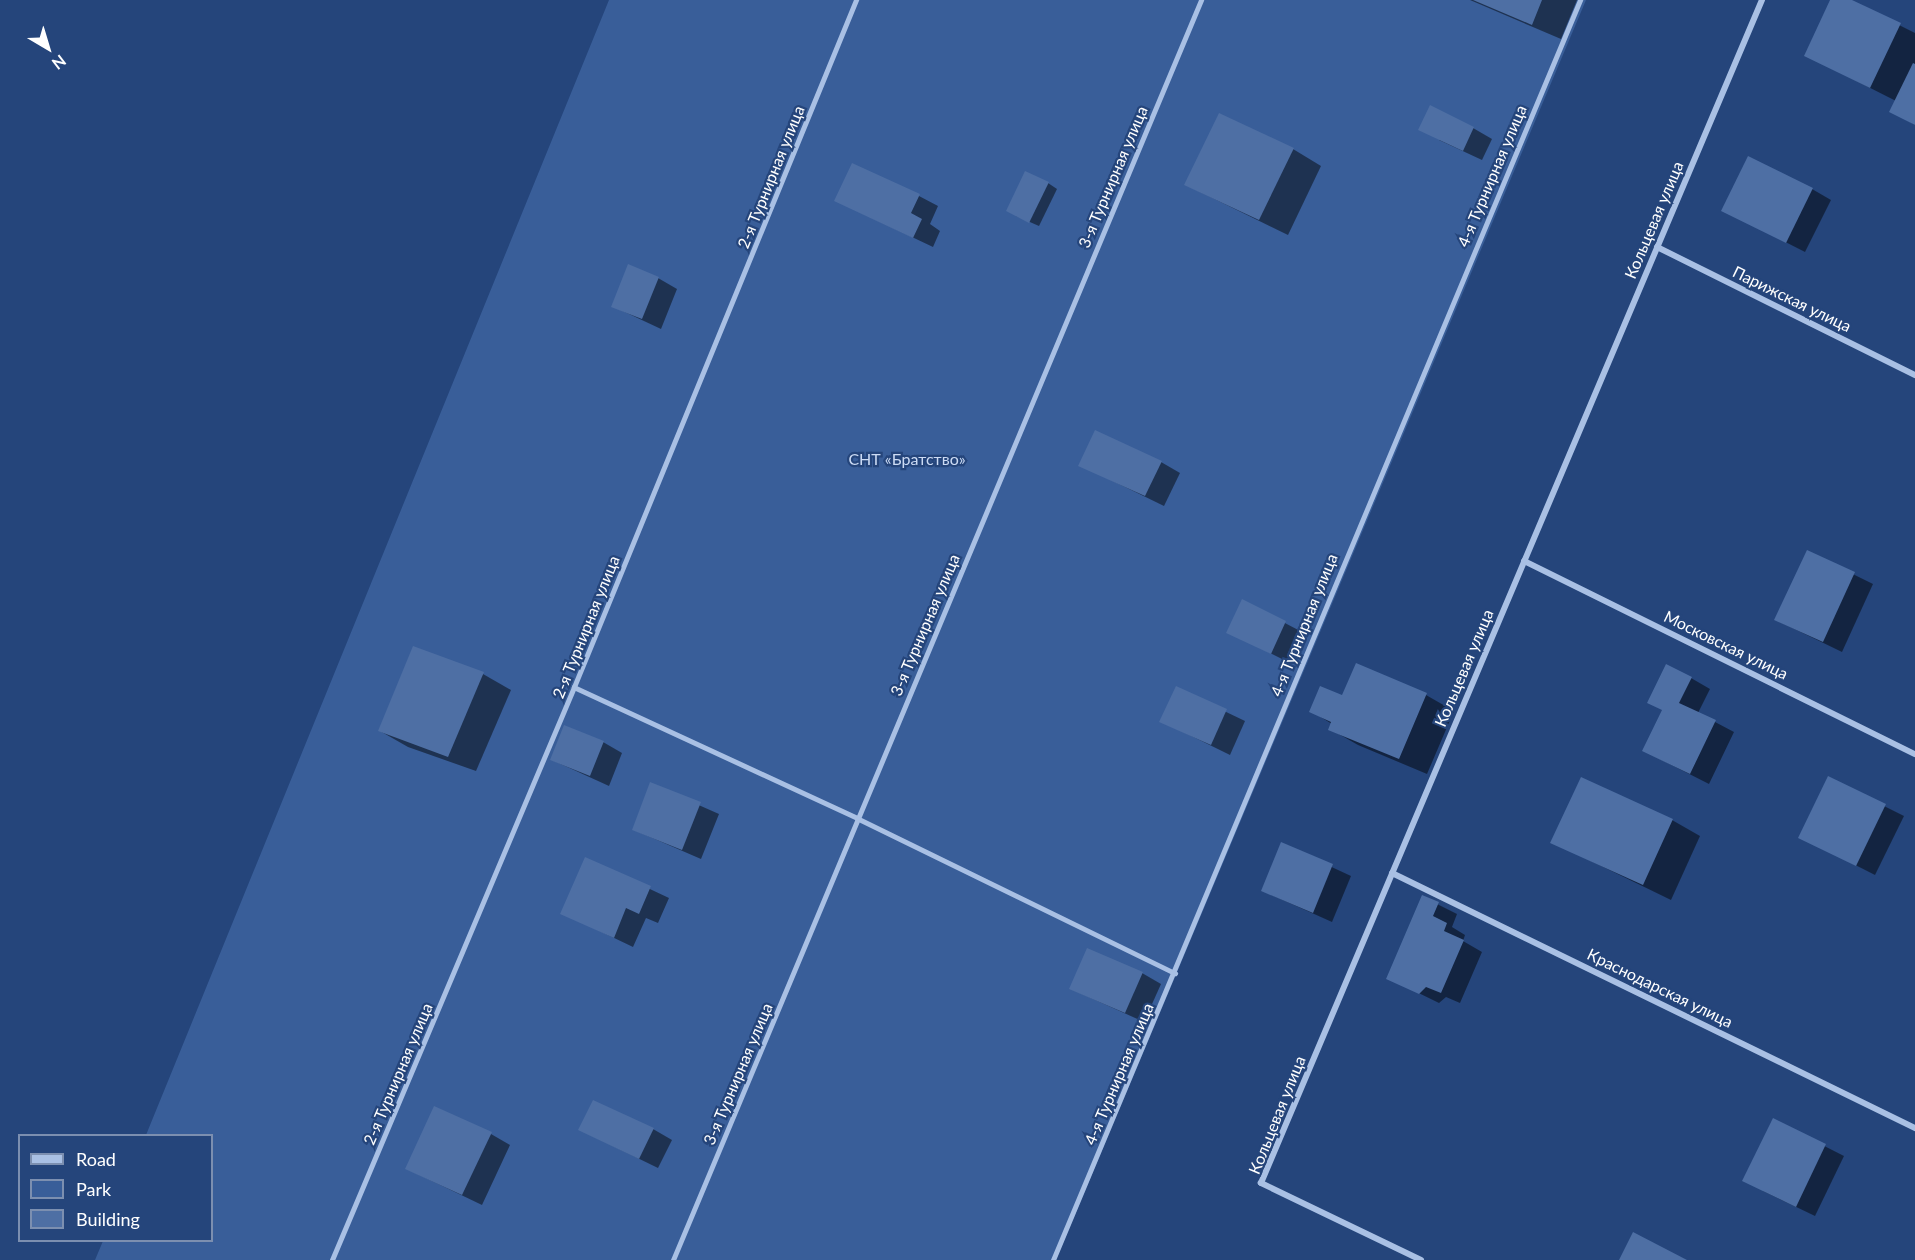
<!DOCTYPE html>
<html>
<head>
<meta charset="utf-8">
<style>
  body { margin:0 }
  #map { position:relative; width:1915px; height:1260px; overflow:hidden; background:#25457b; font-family:Lato,sans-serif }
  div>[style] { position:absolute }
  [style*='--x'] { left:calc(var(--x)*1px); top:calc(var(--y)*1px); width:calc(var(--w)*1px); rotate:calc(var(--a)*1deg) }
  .green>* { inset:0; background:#395e99 }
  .shadow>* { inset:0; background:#0007 }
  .building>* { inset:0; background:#4e6fa4 }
  .service>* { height:4.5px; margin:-2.25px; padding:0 2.25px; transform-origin:2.25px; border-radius:2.25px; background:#a9c0e4 }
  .minor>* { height:6px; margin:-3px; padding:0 3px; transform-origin:3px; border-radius:3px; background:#a9c0e4 }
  span { translate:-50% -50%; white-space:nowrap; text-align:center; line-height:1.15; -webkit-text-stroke:4.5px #25457b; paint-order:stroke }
  .street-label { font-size:16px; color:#fff }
  .park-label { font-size:16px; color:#ccdbf4 }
  .legend { position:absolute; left:18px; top:1134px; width:195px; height:108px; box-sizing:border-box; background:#25457b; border:2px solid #7c8fb0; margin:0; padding:8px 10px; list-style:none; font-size:18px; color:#fff }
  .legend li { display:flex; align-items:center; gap:12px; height:30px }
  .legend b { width:30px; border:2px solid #7c8fb0 }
  .north { position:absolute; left:18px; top:18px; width:60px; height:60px; -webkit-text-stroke:4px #25457b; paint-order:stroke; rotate:142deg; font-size:16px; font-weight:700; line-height:24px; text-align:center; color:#fff }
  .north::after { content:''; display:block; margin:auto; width:21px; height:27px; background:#fff; clip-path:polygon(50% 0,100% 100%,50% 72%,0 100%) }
</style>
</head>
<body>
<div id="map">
  <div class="green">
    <div style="clip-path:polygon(609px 0,1586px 0,1056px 1260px,95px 1260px,103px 1241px,212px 1240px,212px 1136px,146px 1135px)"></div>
  </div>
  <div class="shadow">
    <div style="clip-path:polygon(1470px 0,1577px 0,1561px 39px)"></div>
    <div style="clip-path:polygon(1832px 0,1849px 0,1915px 33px,1915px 125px,1891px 111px,1896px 101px,1805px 55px)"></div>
    <div style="clip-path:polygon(1473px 128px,1492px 139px,1482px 160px,1439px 140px)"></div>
    <div style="clip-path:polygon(1293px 149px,1321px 166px,1288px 235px,1186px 185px)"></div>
    <div style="clip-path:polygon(1048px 183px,1057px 189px,1039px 226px,1016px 216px)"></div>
    <div style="clip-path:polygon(1812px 189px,1831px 200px,1805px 252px,1723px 210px)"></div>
    <div style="clip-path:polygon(919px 196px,938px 206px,930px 224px,940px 231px,933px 247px,836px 201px)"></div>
    <div style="clip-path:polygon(658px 278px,677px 289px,661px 329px,612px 306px)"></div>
    <div style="clip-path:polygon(1161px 462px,1180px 473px,1164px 506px,1080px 465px)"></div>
    <div style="clip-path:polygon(1808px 552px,1873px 584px,1842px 652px,1776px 620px)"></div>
    <div style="clip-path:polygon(1243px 601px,1304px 633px,1290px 663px,1228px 632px)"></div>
    <div style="clip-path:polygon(483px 674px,511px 690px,476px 771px,408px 747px,380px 731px)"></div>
    <div style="clip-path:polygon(1691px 678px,1710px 689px,1698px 713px,1734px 732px,1709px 784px,1644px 751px)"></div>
    <div style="clip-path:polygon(1176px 688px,1245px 721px,1230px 755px,1161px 721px)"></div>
    <div style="clip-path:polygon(1426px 695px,1454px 711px,1427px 774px,1358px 745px,1330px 729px,1332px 724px,1311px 711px,1343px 697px)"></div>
    <div style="clip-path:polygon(603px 742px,622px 753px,609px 786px,552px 760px)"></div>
    <div style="clip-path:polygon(1828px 778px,1904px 816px,1875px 875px,1800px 837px)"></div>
    <div style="clip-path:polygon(651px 784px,719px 814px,701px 859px,634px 830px)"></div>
    <div style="clip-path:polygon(1672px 820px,1700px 836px,1671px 900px,1552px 842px)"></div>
    <div style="clip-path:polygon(1282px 844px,1351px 876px,1332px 922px,1263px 891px)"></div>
    <div style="clip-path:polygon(586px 859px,669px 898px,658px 923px,646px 918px,633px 947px,562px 913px)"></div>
    <div style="clip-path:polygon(1423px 897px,1457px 914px,1452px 927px,1465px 935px,1463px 941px,1482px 952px,1460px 1003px,1446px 997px,1439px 1003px,1388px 978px)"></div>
    <div style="clip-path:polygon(1142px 973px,1161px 984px,1144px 1022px,1071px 989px)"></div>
    <div style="clip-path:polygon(1773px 1120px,1844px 1156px,1815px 1216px,1763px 1191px)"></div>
    <div style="clip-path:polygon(653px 1129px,672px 1140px,658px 1168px,580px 1130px)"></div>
    <div style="clip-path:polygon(491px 1134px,510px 1145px,482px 1205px,407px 1169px)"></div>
  </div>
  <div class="building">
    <div style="clip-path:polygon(1473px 0,1542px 0,1532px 25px)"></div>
    <div style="clip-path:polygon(1830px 0,1852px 0,1901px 23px,1870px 88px,1804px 56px)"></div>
    <div style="clip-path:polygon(1913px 63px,1915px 64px,1915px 125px,1889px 112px)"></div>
    <div style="clip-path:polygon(1430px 105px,1474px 127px,1463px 151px,1418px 130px)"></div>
    <div style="clip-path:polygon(1219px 113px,1294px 148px,1259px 220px,1184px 185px)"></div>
    <div style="clip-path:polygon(1748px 156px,1813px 188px,1786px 243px,1721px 211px)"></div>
    <div style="clip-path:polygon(852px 163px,920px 194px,911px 213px,922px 219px,913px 238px,834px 201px)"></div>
    <div style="clip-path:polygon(1025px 171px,1049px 182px,1029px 223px,1006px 211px)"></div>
    <div style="clip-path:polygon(628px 264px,659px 277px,642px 319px,611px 307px)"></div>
    <div style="clip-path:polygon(1095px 430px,1162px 461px,1145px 496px,1078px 466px)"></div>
    <div style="clip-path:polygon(1807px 550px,1855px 572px,1823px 642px,1774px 620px)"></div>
    <div style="clip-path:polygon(1242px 599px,1286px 621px,1271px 654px,1226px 633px)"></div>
    <div style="clip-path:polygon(413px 646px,484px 672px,448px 757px,378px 731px)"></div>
    <div style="clip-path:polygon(1356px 663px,1427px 693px,1399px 759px,1328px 730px,1331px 722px,1309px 712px,1320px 686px,1342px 695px)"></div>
    <div style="clip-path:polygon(1666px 664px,1692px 677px,1679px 703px,1716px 720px,1690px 774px,1642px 751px,1662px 710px,1647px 703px)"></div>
    <div style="clip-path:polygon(1176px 686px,1227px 709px,1211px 745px,1159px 722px)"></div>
    <div style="clip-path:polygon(564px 725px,604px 741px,590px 776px,550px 760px)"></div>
    <div style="clip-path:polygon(1828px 776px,1886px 804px,1856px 866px,1798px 838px)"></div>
    <div style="clip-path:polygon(1581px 777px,1673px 819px,1643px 885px,1550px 843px)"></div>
    <div style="clip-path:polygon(650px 782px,701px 802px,682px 850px,632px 830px)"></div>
    <div style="clip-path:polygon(1281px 842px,1333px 864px,1313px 913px,1261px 891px)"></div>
    <div style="clip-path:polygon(585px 857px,651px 886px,639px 914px,626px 908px,614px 938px,560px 914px)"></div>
    <div style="clip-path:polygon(1422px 895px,1439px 902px,1433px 916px,1447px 923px,1444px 931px,1464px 940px,1441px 993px,1426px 987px,1419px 994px,1386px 979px)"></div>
    <div style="clip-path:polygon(1087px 948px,1143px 972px,1125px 1013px,1069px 989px)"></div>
    <div style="clip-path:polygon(593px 1100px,654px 1128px,639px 1159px,578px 1130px)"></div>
    <div style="clip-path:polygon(434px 1106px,492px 1132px,462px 1195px,405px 1169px)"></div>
    <div style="clip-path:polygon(1773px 1118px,1826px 1144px,1796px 1207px,1742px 1181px)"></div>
    <div style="clip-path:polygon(1633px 1232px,1687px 1260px,1619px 1260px)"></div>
  </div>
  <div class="service">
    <div style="--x:574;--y:687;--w:312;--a:24.8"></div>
    <div style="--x:857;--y:818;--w:354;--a:26"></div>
    <div style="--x:332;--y:1260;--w:622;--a:-67.1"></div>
    <div style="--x:574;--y:687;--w:743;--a:-67.68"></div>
    <div style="--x:673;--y:1260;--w:1366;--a:-67.26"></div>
    <div style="--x:1053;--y:1260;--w:1366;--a:-67.3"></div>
  </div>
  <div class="minor">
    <div style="--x:1657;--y:247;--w:288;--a:26.4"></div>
    <div style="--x:1524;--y:561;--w:436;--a:26.3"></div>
    <div style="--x:1392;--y:873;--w:582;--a:25.99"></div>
    <div style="--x:1421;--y:1260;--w:178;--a:-154.3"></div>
    <div style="--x:1261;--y:1183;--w:1285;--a:-67.05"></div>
  </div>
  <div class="street-label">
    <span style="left:1492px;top:176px;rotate:-67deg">4-я Турнирная улица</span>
    <span style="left:771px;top:177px;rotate:-68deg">2-я Турнирная улица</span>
    <span style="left:1113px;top:177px;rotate:-67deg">3-я Турнирная улица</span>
    <span style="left:1654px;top:220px;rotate:-67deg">Кольцевая улица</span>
    <span style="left:1792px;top:299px;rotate:26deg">Парижская улица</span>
    <span style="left:925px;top:625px;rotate:-67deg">3-я Турнирная улица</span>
    <span style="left:1304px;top:625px;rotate:-68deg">4-я Турнирная улица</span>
    <span style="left:586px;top:627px;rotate:-68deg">2-я Турнирная улица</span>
    <span style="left:1726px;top:645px;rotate:26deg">Московская улица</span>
    <span style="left:1464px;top:668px;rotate:-67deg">Кольцевая улица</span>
    <span style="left:1660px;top:988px;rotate:26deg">Краснодарская улица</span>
    <span style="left:398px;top:1074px;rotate:-67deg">2-я Турнирная улица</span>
    <span style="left:738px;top:1074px;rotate:-67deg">3-я Турнирная улица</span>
    <span style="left:1119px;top:1074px;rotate:-67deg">4-я Турнирная улица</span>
    <span style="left:1277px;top:1115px;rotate:-68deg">Кольцевая улица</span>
  </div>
  <div class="park-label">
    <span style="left:907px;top:459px">СНТ «Братство»</span>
  </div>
  <ul class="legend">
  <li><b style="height:8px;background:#a9c0e4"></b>Road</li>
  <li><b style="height:16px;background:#395e99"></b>Park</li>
  <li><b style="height:16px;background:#4e6fa4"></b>Building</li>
  </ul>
  <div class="north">N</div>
</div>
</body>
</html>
